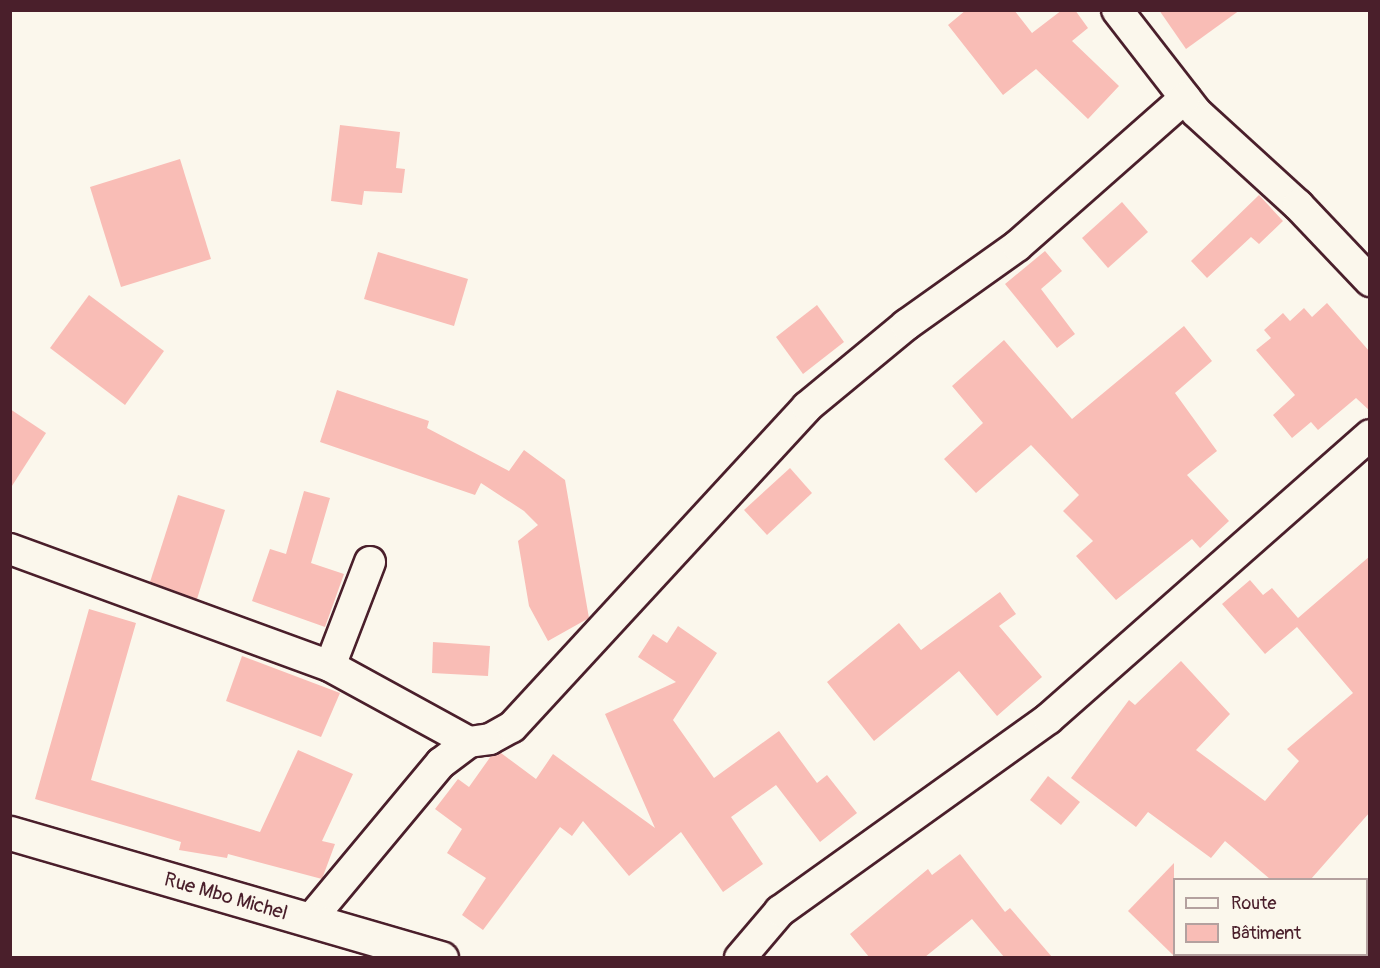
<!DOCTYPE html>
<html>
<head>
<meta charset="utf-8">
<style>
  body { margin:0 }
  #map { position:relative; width:1380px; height:968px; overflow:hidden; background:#fbf7ec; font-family:Pangolin,sans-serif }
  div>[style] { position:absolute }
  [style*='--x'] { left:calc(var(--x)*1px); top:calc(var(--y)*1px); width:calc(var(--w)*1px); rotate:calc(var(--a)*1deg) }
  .building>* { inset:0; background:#f9bdb6 }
  .roads { filter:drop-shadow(2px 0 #4a1f2b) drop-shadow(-2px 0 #4a1f2b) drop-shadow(0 2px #4a1f2b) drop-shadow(0 -2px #4a1f2b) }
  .street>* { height:30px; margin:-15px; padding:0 15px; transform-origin:15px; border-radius:15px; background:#fbf7ec }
  .secondary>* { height:33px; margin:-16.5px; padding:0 16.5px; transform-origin:16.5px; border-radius:16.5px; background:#fbf7ec }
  span { translate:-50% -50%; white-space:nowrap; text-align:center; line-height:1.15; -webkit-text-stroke:4.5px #fbf7ec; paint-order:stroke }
  .street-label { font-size:20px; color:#4a1f2b }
  .frame { position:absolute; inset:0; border:12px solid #4a1f2b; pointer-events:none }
  .legend { position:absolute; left:1173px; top:878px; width:195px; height:78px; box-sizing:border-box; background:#fbf7ec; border:2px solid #b4a19f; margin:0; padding:8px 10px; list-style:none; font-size:18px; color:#4a1f2b }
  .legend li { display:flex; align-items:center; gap:12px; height:30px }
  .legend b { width:30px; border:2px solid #b4a19f }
</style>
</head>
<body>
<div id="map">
  <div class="building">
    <div style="clip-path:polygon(966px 10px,1014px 10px,1032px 33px,1062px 10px,1075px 10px,1088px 28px,1072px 41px,1119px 86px,1088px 119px,1036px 69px,1003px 95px,948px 25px)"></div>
    <div style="clip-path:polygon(1159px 10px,1240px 10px,1186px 49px)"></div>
    <div style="clip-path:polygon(340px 125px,400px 132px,396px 168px,405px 169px,402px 193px,364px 191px,362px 205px,331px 201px)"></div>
    <div style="clip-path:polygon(180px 159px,211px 259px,121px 287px,90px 187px)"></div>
    <div style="clip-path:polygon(1259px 195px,1283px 221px,1259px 244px,1251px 237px,1207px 278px,1191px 261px)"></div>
    <div style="clip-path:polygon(1122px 202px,1148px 232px,1108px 268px,1082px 238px)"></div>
    <div style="clip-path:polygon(1045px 251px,1062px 271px,1041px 289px,1075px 334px,1057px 348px,1005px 284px)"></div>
    <div style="clip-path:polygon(378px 252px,468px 279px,454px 326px,364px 299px)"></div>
    <div style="clip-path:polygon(89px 295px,164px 351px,125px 405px,50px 348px)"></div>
    <div style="clip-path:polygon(1327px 303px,1370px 352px,1370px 411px,1356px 398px,1318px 430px,1311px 422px,1292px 438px,1273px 415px,1295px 395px,1256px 350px,1271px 338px,1264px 330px,1283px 313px,1290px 321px,1304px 308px,1312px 317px)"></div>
    <div style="clip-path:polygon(817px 305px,844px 342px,803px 374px,776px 337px)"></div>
    <div style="clip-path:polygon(1184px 326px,1212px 361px,1175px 393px,1217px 451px,1187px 475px,1229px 521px,1200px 548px,1192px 539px,1116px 600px,1076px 556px,1093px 541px,1063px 511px,1079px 495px,1031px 445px,976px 493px,944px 459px,983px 423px,952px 386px,1004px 340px,1072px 419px)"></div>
    <div style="clip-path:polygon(337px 390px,429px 421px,427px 428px,509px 471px,524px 450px,565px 480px,589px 618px,548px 641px,529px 606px,518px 541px,538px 525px,524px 511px,481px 483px,475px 495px,320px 442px)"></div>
    <div style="clip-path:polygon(10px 409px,46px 433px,10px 489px)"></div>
    <div style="clip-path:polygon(790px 468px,812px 493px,767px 535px,744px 510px)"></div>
    <div style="clip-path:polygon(304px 491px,330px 498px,311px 563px,344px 574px,325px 627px,252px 601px,270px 549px,286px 554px)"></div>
    <div style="clip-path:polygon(178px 495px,225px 510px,197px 599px,150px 582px)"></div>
    <div style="clip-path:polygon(1370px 556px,1370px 812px,1311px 879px,1270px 879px,1225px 841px,1211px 858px,1148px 812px,1136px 827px,1071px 778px,1129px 700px,1135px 705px,1181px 661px,1230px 714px,1196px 750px,1265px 801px,1299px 761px,1287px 749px,1353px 693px,1297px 627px,1265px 654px,1222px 604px,1250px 580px,1263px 595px,1272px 588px,1298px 618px)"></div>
    <div style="clip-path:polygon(1000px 592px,1016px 614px,999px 626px,1042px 677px,997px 716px,959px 671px,874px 741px,827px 682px,899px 623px,921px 650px)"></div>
    <div style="clip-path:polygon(89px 609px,136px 623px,91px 780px,260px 832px,298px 750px,353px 774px,322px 841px,335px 844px,322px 879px,228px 854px,227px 858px,179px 850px,181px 842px,35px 799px)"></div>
    <div style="clip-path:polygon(678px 626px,717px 653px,673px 720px,714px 778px,779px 731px,817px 783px,827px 775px,857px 813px,820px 842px,776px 785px,731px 817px,763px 864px,723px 892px,681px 832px,629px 876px,583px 821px,572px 836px,560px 827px,483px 930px,462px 915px,486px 878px,447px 853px,462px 829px,435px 809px,458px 779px,469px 787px,491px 756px,501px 753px,536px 779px,553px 754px,655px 828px,605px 714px,676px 682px,638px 657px,653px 634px,667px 643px)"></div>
    <div style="clip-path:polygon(433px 642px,490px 646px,488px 676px,432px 673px)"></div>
    <div style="clip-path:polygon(242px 656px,340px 693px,321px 737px,226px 701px)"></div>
    <div style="clip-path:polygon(1048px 776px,1080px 802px,1061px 825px,1030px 800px)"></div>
    <div style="clip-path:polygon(960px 854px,1005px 912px,1010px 908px,1052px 957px,1004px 957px,972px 919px,925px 957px,869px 957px,850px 934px,928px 869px,932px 875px)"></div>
    <div style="clip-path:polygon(1174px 863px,1174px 956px,1128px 911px)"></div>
  </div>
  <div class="roads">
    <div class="street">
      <div style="--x:1117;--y:10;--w:129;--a:52.2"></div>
      <div style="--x:1196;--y:112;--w:138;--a:42.4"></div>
      <div style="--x:1298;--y:205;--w:105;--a:46.5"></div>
      <div style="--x:10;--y:549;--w:341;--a:20.1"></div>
      <div style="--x:370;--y:562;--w:111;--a:111"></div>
      <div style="--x:330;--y:666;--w:158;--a:28.7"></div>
      <div style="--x:310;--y:920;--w:204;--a:-50.2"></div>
      <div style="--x:441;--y:763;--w:35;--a:-37"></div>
      <div style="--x:469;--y:742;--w:21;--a:-8"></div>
      <div style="--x:490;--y:739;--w:25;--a:-29"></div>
      <div style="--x:512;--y:727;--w:435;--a:-47.3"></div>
      <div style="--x:807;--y:407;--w:129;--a:-39.6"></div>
      <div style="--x:906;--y:325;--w:136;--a:-35.4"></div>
      <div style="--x:1017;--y:246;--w:224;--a:-41.4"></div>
      <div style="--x:740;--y:958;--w:62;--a:-49.6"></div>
      <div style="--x:780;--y:911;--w:330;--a:-35.6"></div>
      <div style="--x:1048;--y:719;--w:429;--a:-41.4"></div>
    </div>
    <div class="secondary">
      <div style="--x:10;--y:833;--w:449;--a:16.2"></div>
    </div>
  </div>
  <div class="street-label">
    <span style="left:226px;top:896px;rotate:16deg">Rue Mbo Michel</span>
  </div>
  <div class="frame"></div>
  <ul class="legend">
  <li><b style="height:8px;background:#fbf7ec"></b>Route</li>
  <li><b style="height:16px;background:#f9bdb6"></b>Bâtiment</li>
  </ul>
</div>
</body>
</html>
